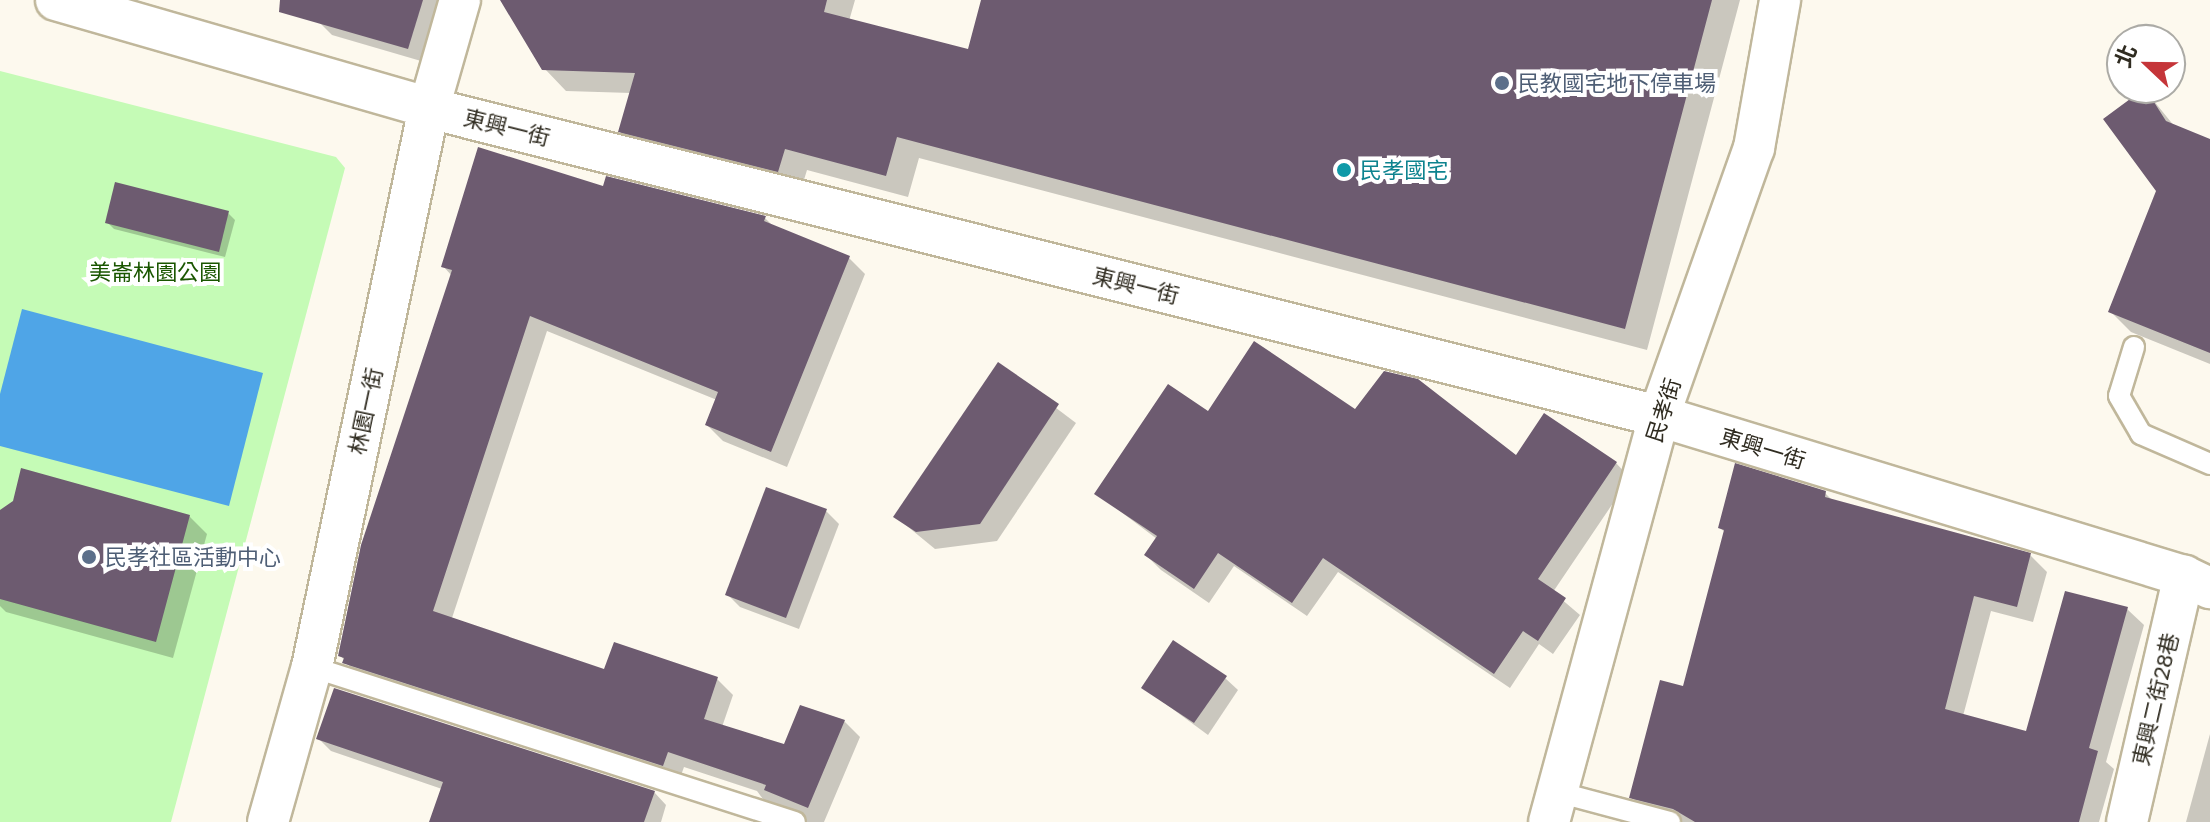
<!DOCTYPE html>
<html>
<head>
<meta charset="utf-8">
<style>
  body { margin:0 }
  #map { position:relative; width:2210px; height:822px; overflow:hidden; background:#fdf9ee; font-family:Lato,"Noto Sans TC",sans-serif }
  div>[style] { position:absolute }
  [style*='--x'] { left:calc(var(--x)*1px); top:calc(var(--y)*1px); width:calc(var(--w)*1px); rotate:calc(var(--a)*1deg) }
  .green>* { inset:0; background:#c5fbb6 }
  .water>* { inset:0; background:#4fa5e7 }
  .shadow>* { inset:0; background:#0003 }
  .building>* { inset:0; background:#6d5b70 }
  .roads { filter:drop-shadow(2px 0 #c0b79b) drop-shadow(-2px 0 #c0b79b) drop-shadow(0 2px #c0b79b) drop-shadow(0 -2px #c0b79b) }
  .service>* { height:20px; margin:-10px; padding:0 10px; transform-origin:10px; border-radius:10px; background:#fff }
  .minor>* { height:40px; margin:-20px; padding:0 20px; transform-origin:20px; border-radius:20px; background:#fff }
  .dots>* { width:22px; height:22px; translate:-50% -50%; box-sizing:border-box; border:4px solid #fff; border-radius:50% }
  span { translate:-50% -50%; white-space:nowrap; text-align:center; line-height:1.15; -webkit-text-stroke:8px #fff; paint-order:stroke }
  .service-label { font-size:22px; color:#4e5e75 }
  .left { translate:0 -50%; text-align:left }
  .street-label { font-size:22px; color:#302c21 }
  .culture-label { font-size:22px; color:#0d838f }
  .park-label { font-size:22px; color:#1a5600 }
  .north { position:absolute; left:2106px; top:24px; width:80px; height:80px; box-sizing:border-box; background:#fff; border:2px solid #acaba6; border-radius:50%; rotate:292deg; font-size:22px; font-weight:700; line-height:32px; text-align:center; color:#302c21 }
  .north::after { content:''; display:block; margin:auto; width:28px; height:36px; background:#c53539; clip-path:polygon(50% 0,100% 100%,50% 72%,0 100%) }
</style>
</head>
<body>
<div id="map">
  <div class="green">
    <div style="clip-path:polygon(0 71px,336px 157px,345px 168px,171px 822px,0 822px)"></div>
  </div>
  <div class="water">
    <div style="clip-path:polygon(22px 309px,263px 373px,229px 506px,0 446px,0 394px)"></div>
  </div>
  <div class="shadow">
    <div style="clip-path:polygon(326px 0,439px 0,421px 61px,332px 35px,319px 22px)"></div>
    <div style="clip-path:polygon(526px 0,855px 0,849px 21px,969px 52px,983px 0,1740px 0,1647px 350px,919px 158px,908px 197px,807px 170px,800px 193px,643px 153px,620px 131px,631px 93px,566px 91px,544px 68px)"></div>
    <div style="clip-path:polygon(2145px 90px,2175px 127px,2210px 141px,2210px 364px,2131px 332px,2110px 311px,2158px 190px)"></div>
    <div style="clip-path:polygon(604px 188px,765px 218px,775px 228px,849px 258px,865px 274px,787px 467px,723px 441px,707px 425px,717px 400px,547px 331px,452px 618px,606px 672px,717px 679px,733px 695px,722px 727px,785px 746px,844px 721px,860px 737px,824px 822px,803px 822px,771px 810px,757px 791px,684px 767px,679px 781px,360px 679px,340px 655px,452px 276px,443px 266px)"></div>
    <div style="clip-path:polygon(228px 213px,235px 220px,225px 257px,114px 229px,107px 222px)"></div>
    <div style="clip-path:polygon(999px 365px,1076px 423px,997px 541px,935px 549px,896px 517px)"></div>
    <div style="clip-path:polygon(1356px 411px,1516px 458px,1616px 463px,1630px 478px,1553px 592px,1580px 615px,1553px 654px,1539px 644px,1510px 688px,1338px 572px,1307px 616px,1234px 566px,1209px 603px,1161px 570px,1146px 555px,1157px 539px,1096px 493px,1208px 414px)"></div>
    <div style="clip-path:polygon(1825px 493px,1834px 502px,2030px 555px,2047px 572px,2033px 622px,1991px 611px,1963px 716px,2028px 734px,2127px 609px,2144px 625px,2106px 762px,2114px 769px,2099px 822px,1679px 822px,1648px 814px,1631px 797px,1684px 689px,1726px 533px,1720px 528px)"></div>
    <div style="clip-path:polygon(826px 511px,839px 524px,799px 629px,740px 607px,727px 594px)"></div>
    <div style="clip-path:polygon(0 514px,189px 516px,207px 534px,173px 658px,6px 612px,0 606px)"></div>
    <div style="clip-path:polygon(1225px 678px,1238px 690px,1208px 735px,1144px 688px)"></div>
    <div style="clip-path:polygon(2210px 734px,2210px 822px,2186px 822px)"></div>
    <div style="clip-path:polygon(318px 738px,654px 792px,666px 805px,661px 822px,431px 822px,442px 789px,331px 751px)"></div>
  </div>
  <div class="building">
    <div style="clip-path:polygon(280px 0,423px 0,408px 49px,279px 12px)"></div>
    <div style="clip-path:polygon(500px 0,827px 0,824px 12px,968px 49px,981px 0,1712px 0,1625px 329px,897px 137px,886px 176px,785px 149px,778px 172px,618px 132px,635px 73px,542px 70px)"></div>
    <div style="clip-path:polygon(2145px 88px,2166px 121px,2210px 139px,2210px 353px,2108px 312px,2156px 191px,2103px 119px)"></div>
    <div style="clip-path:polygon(478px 147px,603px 186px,606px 176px,766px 216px,764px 221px,850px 256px,771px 452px,705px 425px,718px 392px,530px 316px,433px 611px,604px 669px,614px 642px,718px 677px,704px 719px,784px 744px,800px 705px,845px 720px,808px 808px,764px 790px,766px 785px,668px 752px,663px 766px,342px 663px,344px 658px,338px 656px,361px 545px,452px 270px,441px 267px)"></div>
    <div style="clip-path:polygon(115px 182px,229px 211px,219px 252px,105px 223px)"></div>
    <div style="clip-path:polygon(1254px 341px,1355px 409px,1384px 371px,1418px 379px,1516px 455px,1544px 413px,1617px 462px,1538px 579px,1566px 598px,1538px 641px,1523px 631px,1494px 674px,1323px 558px,1292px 603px,1218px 553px,1194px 589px,1144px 555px,1157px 536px,1094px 494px,1168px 384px,1208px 411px)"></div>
    <div style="clip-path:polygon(998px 362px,1059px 404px,980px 524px,916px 532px,893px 517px)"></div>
    <div style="clip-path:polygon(1735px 463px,1826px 491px,1825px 497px,2031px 553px,2017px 607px,1974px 596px,1945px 709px,2026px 731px,2065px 591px,2128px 607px,2089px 748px,2098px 751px,2079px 822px,1695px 822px,1673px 809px,1629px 798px,1660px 680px,1683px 686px,1724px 530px,1718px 528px)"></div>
    <div style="clip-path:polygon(21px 468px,190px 515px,156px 642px,0 599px,0 510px,13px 501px)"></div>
    <div style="clip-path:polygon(766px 487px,827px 509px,786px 618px,725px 595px)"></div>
    <div style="clip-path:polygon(1173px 640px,1227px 676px,1194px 723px,1141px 688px)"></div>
    <div style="clip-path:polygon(334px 688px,655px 791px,644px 822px,429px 822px,443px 782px,316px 739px)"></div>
  </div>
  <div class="roads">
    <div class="service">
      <div style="--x:2134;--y:347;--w:51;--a:107"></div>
      <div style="--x:2119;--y:396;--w:44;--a:59.9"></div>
      <div style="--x:2141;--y:434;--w:75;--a:23.5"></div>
      <div style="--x:312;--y:667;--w:507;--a:17.79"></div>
      <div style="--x:1557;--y:792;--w:117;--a:14.9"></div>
    </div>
    <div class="minor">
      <div style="--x:56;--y:0;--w:388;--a:16.1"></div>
      <div style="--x:429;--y:108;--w:1268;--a:14.06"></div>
      <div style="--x:1659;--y:416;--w:549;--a:16.95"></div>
      <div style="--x:2184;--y:576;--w:29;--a:25"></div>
      <div style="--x:268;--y:822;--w:161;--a:-74.2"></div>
      <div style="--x:312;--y:667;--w:571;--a:-78.18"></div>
      <div style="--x:429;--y:108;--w:112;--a:-74"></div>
      <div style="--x:1549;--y:822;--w:421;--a:-74.8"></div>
      <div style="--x:1659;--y:416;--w:284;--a:-70.5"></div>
      <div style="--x:1754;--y:148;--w:150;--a:-80"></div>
      <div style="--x:2127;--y:822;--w:253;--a:-77"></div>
    </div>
  </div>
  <div class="dots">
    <div style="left:1502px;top:83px;background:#5c6f8a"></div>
    <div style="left:1344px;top:170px;background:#0f9aa8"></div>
    <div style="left:89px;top:557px;background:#5c6f8a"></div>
  </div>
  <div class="service-label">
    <span class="left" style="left:1518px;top:83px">民教國宅地下停車場</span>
    <span class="left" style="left:105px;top:557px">民孝社區活動中心</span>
  </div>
  <div class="street-label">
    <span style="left:507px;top:127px;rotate:14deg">東興一街</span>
    <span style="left:1136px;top:285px;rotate:14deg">東興一街</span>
    <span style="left:1663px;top:410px;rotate:-72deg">民孝街</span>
    <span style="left:365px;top:411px;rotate:-78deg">林園一街</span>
    <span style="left:1763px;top:448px;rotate:17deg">東興一街</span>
    <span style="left:2155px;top:699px;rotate:-77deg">東興二街28巷</span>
  </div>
  <div class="culture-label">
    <span class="left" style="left:1360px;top:170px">民孝國宅</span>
  </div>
  <div class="park-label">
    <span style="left:155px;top:272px">美崙林園公園</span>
  </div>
  <div class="north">北</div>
</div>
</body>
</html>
